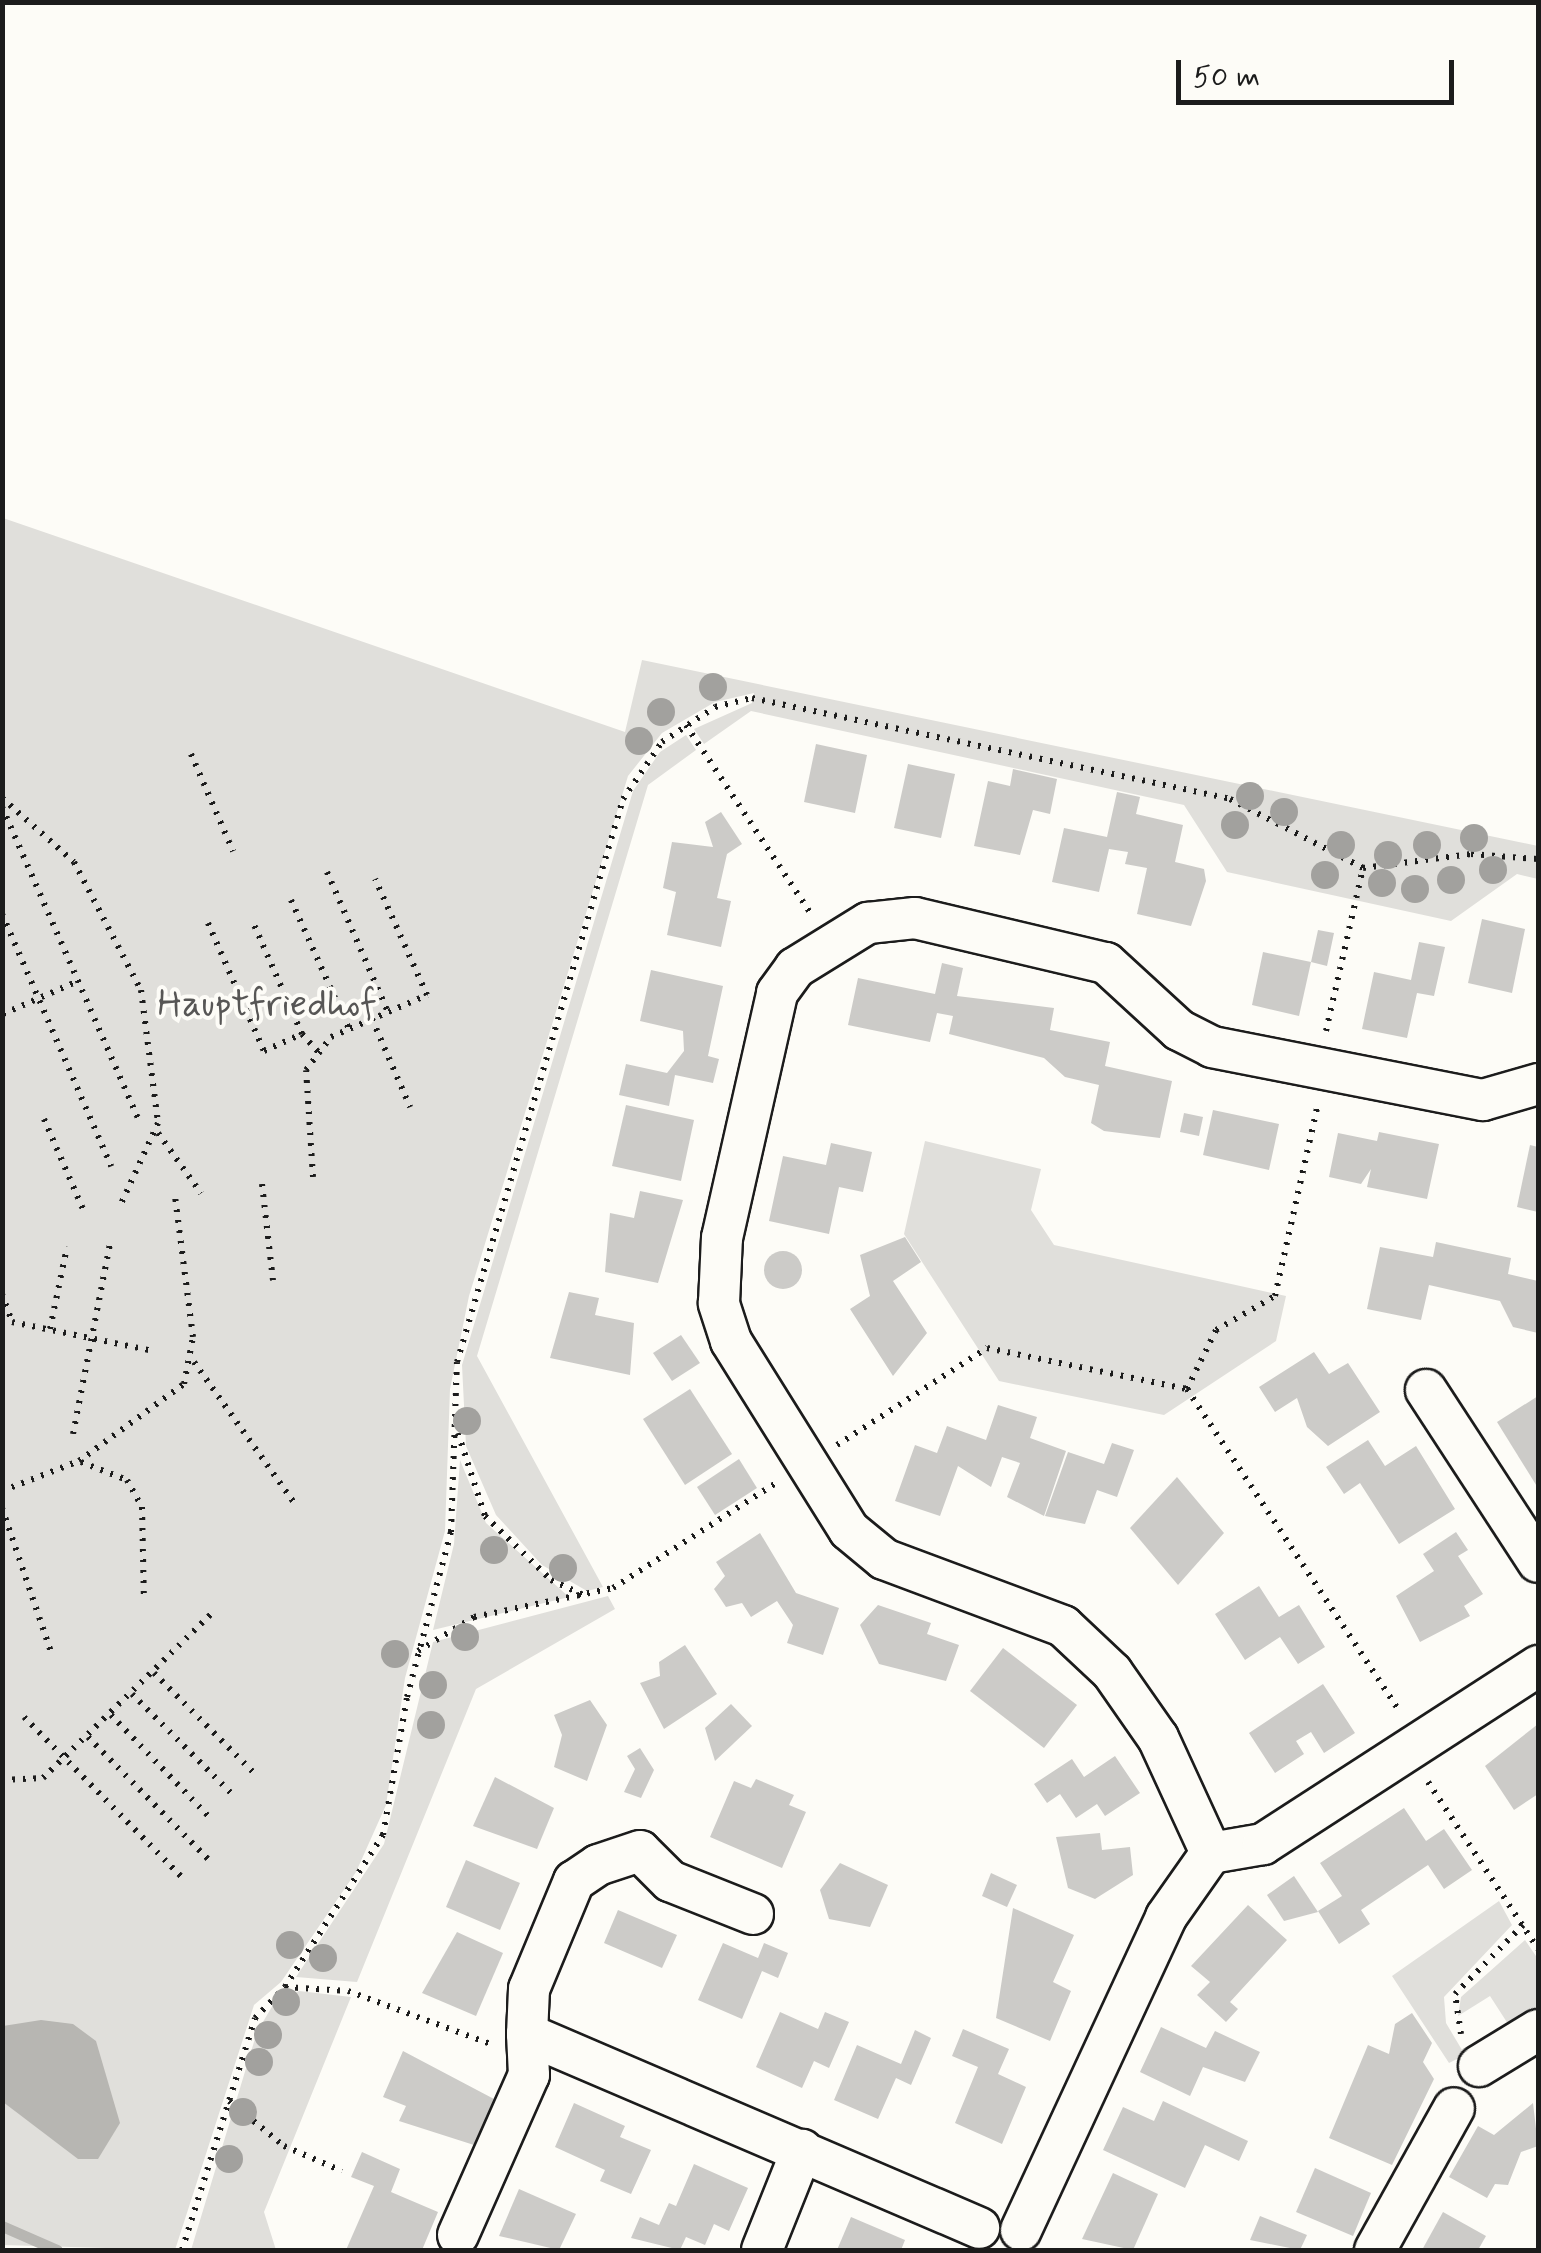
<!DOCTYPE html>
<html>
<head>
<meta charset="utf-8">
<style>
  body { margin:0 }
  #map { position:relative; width:1541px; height:2253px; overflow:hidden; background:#fdfcf7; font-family:Mynerve,sans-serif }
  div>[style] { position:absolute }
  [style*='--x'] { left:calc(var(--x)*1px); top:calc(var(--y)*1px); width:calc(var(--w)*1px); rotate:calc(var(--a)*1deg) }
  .green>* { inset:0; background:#e0dfdb }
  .water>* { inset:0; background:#b7b6b2 }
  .stream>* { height:11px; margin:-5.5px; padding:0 5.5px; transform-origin:5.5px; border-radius:5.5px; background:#b7b6b2 }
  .building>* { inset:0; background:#cccbc8 }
  .round { border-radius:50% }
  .path>* { height:6px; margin-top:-3px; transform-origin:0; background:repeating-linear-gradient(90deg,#1c1c1c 0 2.5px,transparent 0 10.5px) }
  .roads { filter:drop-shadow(2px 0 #1c1c1c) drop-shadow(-2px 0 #1c1c1c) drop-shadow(0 2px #1c1c1c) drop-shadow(0 -2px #1c1c1c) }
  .street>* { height:40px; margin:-20px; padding:0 20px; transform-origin:20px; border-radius:20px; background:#fdfcf7 }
  .trees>* { width:28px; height:28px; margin:-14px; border-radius:50%; background:#a2a19e }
  span { translate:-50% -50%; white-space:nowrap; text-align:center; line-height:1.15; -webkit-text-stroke:8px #fdfcf7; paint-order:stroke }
  .park-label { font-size:38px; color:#575655 }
  .frame { position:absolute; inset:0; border:5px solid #1c1c1c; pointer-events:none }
  .scale { position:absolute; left:1176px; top:60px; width:278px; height:45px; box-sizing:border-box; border:5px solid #1c1c1c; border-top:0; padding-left:12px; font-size:30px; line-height:35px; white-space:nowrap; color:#1c1c1c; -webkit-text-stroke:8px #fdfcf7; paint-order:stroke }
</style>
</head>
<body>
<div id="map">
  <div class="green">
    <div style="clip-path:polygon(3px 518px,625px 732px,642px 660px,1538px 846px,1538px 879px,1517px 874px,1451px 921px,1227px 872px,1184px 805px,751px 711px,704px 744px,694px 729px,752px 703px,754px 693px,715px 702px,662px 733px,628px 776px,469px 1296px,450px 1389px,445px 1531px,405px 1678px,386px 1805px,356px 1872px,281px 1982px,254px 2005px,175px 2250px,2px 2245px)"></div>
    <div style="clip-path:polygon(686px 735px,696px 750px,648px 785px,477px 1356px,603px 1587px,587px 1591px,542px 1565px,496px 1515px,466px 1446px,462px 1365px,633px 791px,660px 752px)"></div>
    <div style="clip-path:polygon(925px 1141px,1041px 1169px,1031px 1210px,1054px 1245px,1286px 1296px,1276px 1341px,1164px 1415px,999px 1381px,904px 1234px)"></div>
    <div style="clip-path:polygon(460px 1460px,486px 1523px,569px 1597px,433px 1630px,454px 1544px)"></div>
    <div style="clip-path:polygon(608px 1596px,615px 1609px,476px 1689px,357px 1982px,296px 1977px,384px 1844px,433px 1642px)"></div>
    <div style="clip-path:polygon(1499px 1901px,1512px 1925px,1444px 1997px,1446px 2023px,1465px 2055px,1449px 2063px,1392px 1976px)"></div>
    <div style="clip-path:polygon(1525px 1940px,1538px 1959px,1538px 2016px,1510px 2027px,1490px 1996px,1458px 2016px,1461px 1997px)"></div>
    <div style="clip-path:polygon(299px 1991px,351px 1997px,264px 2212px,276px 2250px,191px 2250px,257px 2032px,273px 2005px)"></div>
  </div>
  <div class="water">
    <div style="clip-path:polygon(41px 2020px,73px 2024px,96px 2041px,120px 2123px,98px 2159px,78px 2159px,3px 2102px,3px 2026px)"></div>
  </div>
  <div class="stream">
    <div style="--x:2;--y:2226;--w:60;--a:23.6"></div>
  </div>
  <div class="building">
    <div style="clip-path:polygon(816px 744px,867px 755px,855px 813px,804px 802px)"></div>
    <div style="clip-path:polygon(908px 764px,955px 774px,941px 838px,894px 828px)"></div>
    <div style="clip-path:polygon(1013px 769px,1057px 779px,1050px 814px,1033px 810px,1020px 855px,974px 846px,988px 781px,1010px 786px)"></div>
    <div style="clip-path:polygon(1117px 792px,1140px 797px,1136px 814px,1183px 825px,1175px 862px,1204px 869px,1206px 881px,1191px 926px,1137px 914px,1147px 868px,1125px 864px,1128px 852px,1109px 849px,1099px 892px,1052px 882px,1064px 828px,1107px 837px)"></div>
    <div style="clip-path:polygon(721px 812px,742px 844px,727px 854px,717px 898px,731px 901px,721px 947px,667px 935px,676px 892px,663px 888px,672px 842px,713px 847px,705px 822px)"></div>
    <div style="clip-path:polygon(1482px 919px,1525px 929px,1512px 993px,1468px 983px)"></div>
    <div style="clip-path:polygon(1318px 930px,1334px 933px,1327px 966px,1311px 962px)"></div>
    <div style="clip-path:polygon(1419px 942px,1445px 947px,1434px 996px,1417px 993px,1407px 1038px,1362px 1029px,1374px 972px,1411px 980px)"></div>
    <div style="clip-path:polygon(1263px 952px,1311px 962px,1299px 1016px,1252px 1005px)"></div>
    <div style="clip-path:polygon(942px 963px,963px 968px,957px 996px,1054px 1008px,1050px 1030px,1110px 1042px,1105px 1066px,1172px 1081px,1160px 1138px,1104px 1131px,1091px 1123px,1099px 1085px,1065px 1077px,1044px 1058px,949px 1034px,953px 1016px,937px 1013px,930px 1042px,848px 1025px,858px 978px,935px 994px)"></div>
    <div style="clip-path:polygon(651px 970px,723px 986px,708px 1056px,719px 1059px,713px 1083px,675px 1075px,669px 1106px,619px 1095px,626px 1064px,667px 1073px,684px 1051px,683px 1031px,640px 1021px)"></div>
    <div style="clip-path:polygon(626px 1105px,694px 1120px,681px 1181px,612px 1166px)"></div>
    <div style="clip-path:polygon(1213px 1110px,1279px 1124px,1269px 1170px,1203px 1155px)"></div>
    <div style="clip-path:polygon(1184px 1113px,1203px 1117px,1199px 1136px,1180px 1132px)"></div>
    <div style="clip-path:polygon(1379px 1132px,1439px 1144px,1427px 1199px,1367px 1187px,1371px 1169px,1361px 1184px,1329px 1177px,1338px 1133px,1377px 1141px)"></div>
    <div style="clip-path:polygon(831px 1143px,872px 1152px,863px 1192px,839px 1187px,829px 1234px,769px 1221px,783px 1156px,826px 1165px)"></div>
    <div style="clip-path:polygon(1530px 1145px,1538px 1147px,1538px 1212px,1517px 1207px)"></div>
    <div style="clip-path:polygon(640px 1191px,683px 1200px,658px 1283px,605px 1272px,610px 1213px,634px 1218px)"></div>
    <div style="clip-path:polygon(905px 1237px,921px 1262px,893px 1281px,927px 1333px,893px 1376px,850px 1309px,870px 1296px,860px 1255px)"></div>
    <div style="clip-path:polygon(1436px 1242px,1511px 1258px,1508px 1274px,1538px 1281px,1538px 1333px,1513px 1327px,1500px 1301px,1429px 1285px,1421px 1320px,1367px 1309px,1380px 1247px,1433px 1257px)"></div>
    <div class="round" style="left:764px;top:1251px;width:38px;height:38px"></div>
    <div style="clip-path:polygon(569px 1292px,599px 1298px,595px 1315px,634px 1323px,630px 1375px,550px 1358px)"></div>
    <div style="clip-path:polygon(681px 1335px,700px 1363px,672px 1381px,653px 1353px)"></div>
    <div style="clip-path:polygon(1314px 1352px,1329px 1374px,1348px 1363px,1380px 1412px,1328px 1446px,1307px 1427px,1297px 1398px,1275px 1412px,1259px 1387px)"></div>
    <div style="clip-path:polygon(690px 1389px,732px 1454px,685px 1485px,643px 1419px)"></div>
    <div style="clip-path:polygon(1538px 1396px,1538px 1488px,1497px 1422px)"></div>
    <div style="clip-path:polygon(998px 1405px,1037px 1417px,1030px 1438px,1066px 1451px,1044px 1516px,1007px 1497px,1020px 1463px,1002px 1457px,991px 1487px,958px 1466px,940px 1516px,895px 1501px,915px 1445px,937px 1453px,947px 1426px,986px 1440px)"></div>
    <div style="clip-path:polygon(1368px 1440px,1385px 1466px,1416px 1446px,1455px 1509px,1399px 1544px,1360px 1483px,1344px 1494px,1326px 1467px)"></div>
    <div style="clip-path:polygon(1112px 1443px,1134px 1450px,1117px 1497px,1097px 1490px,1085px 1524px,1045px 1516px,1068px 1452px,1104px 1464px)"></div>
    <div style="clip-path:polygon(739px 1459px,757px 1488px,715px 1515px,697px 1487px)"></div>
    <div style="clip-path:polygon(1177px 1477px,1224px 1533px,1178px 1585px,1130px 1528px)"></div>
    <div style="clip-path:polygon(1456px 1532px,1468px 1550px,1458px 1556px,1483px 1594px,1464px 1606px,1470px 1616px,1420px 1642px,1396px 1596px,1434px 1571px,1423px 1554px)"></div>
    <div style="clip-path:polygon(760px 1533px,796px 1593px,839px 1608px,823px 1655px,787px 1643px,793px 1625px,777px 1601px,751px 1617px,742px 1603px,726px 1607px,714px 1589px,725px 1576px,716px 1562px)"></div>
    <div style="clip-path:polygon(1259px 1586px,1279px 1617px,1299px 1605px,1325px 1647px,1298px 1664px,1280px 1637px,1245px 1660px,1215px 1614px)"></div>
    <div style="clip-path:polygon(878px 1605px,931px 1623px,927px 1634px,959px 1645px,946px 1681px,879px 1664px,860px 1625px)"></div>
    <div style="clip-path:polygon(685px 1645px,717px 1694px,664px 1729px,640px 1683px,660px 1676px,659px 1662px)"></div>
    <div style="clip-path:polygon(1003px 1648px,1077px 1705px,1044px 1748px,970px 1691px)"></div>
    <div style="clip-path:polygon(1323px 1684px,1355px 1733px,1324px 1753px,1311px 1732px,1296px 1741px,1304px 1754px,1275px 1773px,1249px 1733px)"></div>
    <div style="clip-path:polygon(590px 1700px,607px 1725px,587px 1781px,554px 1767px,562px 1735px,554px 1715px)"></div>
    <div style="clip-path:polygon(731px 1704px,752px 1726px,715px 1761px,705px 1728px)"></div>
    <div style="clip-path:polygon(1538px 1724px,1538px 1794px,1514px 1810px,1485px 1766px)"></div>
    <div style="clip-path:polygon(640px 1748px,654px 1770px,641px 1798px,624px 1792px,635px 1769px,627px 1756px)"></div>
    <div style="clip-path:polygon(1115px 1756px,1140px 1793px,1105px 1816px,1097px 1804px,1076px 1818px,1060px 1794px,1047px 1803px,1034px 1784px,1072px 1759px,1084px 1777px)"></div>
    <div style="clip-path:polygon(495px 1777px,554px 1808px,537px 1849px,473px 1826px)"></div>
    <div style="clip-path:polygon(756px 1779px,794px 1795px,789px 1805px,806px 1812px,782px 1868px,710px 1837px,734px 1781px,751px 1788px)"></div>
    <div style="clip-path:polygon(1404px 1808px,1426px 1841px,1444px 1829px,1472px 1870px,1444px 1889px,1428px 1865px,1361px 1910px,1370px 1924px,1339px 1944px,1318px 1911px,1342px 1896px,1320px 1863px)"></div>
    <div style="clip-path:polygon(1100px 1833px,1102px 1850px,1130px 1847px,1133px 1875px,1095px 1899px,1068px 1888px,1056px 1837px)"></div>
    <div style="clip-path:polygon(466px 1860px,520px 1883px,500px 1930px,446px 1907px)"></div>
    <div style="clip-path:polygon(840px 1863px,888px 1885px,870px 1927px,829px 1919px,820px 1890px)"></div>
    <div style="clip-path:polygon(991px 1873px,1017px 1885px,1007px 1907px,982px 1896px)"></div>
    <div style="clip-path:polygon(1294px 1876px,1318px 1912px,1284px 1921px,1267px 1895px)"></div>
    <div style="clip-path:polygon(1248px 1905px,1287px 1940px,1230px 2002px,1238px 2009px,1226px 2022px,1197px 1995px,1210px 1982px,1191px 1966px)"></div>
    <div style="clip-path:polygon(1013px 1908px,1074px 1935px,1053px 1982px,1071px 1991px,1050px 2041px,996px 2018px)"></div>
    <div style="clip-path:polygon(618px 1910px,677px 1935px,662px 1968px,604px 1943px)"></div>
    <div style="clip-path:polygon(457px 1932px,503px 1953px,476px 2016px,422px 1993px)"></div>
    <div style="clip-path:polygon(723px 1943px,758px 1958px,764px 1943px,788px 1953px,778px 1978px,762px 1971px,742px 2019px,698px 2000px)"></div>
    <div style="clip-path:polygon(780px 2012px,818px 2029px,825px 2012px,849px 2022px,829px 2068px,814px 2061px,802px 2088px,756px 2067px)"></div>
    <div style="clip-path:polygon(1412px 2013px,1432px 2043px,1423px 2062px,1434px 2079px,1392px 2165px,1329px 2138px,1368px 2045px,1389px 2054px,1395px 2024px)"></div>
    <div style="clip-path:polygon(1161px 2027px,1206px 2048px,1215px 2031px,1260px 2052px,1245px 2082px,1203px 2067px,1190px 2096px,1140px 2072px)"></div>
    <div style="clip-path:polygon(963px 2029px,1009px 2049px,998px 2074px,1026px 2087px,1002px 2144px,955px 2123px,978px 2067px,952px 2056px)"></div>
    <div style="clip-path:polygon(915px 2030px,931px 2038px,911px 2085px,896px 2078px,878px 2119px,834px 2100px,857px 2045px,901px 2064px)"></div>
    <div style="clip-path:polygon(403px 2051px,494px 2099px,474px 2145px,399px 2121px,406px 2106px,383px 2097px)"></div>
    <div style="clip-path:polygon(1163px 2101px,1248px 2141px,1239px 2161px,1205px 2145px,1185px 2188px,1103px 2150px,1123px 2107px,1154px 2121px)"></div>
    <div style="clip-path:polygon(574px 2103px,625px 2126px,620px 2137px,651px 2150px,631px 2194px,600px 2181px,605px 2170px,555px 2147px)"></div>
    <div style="clip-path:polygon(1533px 2103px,1538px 2146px,1521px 2152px,1508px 2185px,1495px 2184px,1487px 2198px,1449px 2177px,1478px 2126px,1494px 2135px)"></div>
    <div style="clip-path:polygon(362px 2152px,400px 2169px,391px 2192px,438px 2212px,422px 2250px,346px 2250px,374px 2186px,351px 2177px)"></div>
    <div style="clip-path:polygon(694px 2164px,748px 2188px,729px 2231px,714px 2224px,705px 2245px,686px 2237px,680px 2250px,631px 2238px,640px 2217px,659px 2225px,669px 2203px,676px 2206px)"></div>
    <div style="clip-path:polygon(1315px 2168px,1371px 2193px,1353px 2236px,1296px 2212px)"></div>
    <div style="clip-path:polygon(1113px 2173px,1158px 2194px,1133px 2250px,1082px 2239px)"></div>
    <div style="clip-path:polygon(519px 2189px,576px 2214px,559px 2250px,499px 2236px)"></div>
    <div style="clip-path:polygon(1443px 2212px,1486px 2236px,1478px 2250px,1422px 2250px)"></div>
    <div style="clip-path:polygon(1260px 2216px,1307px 2235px,1300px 2250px,1250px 2240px)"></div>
    <div style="clip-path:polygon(851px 2217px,905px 2240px,901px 2250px,837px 2250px)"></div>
  </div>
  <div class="path">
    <div style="--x:686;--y:725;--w:230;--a:56.5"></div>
    <div style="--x:191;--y:754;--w:106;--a:66.6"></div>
    <div style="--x:2;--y:798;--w:96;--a:41.6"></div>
    <div style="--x:74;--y:862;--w:144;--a:62.4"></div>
    <div style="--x:141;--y:990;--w:134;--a:82.7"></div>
    <div style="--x:158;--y:1123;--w:89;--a:114.6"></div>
    <div style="--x:2;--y:807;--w:342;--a:66.4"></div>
    <div style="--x:327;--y:872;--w:153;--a:66.5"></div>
    <div style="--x:291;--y:900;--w:141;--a:65.8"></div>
    <div style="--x:2;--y:914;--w:275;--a:66.6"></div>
    <div style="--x:208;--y:923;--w:140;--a:66.4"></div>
    <div style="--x:264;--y:1051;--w:42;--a:-24.1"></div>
    <div style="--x:302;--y:1034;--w:124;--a:-113.7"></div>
    <div style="--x:3;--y:1014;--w:82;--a:-23.7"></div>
    <div style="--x:372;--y:1019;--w:96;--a:66.6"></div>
    <div style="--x:1326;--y:1031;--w:167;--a:-77.2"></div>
    <div style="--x:302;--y:1034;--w:25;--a:48"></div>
    <div style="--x:44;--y:1119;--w:98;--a:66.6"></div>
    <div style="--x:158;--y:1133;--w:74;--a:54.4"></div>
    <div style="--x:313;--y:1177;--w:107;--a:-93.7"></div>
    <div style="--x:306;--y:1070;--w:41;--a:-52.9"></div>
    <div style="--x:331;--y:1037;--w:105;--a:-23.6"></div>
    <div style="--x:427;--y:995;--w:127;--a:-114.1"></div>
    <div style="--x:262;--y:1184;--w:97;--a:83.5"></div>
    <div style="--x:2;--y:1294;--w:30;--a:70"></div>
    <div style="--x:12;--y:1322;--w:140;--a:11.6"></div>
    <div style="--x:50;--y:1329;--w:84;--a:-78.3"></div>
    <div style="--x:194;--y:1362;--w:178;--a:54.6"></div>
    <div style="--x:1187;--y:1389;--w:66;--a:-63.8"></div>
    <div style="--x:1216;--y:1330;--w:68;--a:-30"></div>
    <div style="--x:1275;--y:1296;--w:198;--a:-77.4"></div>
    <div style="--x:458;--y:1433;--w:87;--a:72"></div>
    <div style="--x:485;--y:1516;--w:92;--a:44.1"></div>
    <div style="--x:551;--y:1580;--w:38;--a:25"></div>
    <div style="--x:73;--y:1434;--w:194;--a:-79"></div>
    <div style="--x:837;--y:1445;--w:179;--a:-32.9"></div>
    <div style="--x:987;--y:1348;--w:204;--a:11.6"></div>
    <div style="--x:1187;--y:1389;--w:385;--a:56.6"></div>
    <div style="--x:81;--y:1462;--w:49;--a:21.4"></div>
    <div style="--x:127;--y:1480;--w:31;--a:61"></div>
    <div style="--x:142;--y:1507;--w:93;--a:88.8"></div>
    <div style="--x:2;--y:1491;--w:83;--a:-21.3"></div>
    <div style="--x:79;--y:1461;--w:130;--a:-36.3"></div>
    <div style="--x:184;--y:1384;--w:48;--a:-79.2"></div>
    <div style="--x:193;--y:1337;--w:141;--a:-97.3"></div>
    <div style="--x:2;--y:1508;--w:155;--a:71.2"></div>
    <div style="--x:418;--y:1651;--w:66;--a:-31.3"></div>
    <div style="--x:474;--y:1617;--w:142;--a:-11.8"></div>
    <div style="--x:613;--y:1588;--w:194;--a:-32.8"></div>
    <div style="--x:154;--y:1673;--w:141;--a:45"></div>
    <div style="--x:132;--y:1694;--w:143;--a:45"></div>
    <div style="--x:111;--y:1715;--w:143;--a:46.1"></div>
    <div style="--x:24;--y:1717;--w:229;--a:45.4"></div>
    <div style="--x:88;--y:1737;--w:171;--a:45.5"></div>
    <div style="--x:2;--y:1780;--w:41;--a:-2.8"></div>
    <div style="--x:43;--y:1778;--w:235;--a:-44.3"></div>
    <div style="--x:1428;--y:1782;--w:200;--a:56.6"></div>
    <div style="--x:285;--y:1987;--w:181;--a:-57.2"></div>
    <div style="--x:383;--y:1835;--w:140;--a:-80.1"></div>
    <div style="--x:407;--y:1697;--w:171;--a:-75.1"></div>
    <div style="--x:451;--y:1532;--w:170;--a:-88"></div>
    <div style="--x:457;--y:1362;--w:587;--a:-73.57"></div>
    <div style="--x:623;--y:799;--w:69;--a:-55.6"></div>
    <div style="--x:662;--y:742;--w:64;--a:-33.4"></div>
    <div style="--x:715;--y:707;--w:38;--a:-14"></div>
    <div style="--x:752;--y:698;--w:489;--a:11.9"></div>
    <div style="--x:1230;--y:799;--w:150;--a:27.4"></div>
    <div style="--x:1363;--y:868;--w:109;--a:-7.4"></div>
    <div style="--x:1471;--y:854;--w:67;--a:4.3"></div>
    <div style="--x:1461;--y:2034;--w:40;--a:-98.5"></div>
    <div style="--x:1455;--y:1994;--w:97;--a:-45.4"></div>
    <div style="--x:229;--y:2101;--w:71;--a:39.3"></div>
    <div style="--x:284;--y:2146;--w:63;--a:23.3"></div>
    <div style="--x:182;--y:2250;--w:243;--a:-72.5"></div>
    <div style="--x:255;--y:2018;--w:43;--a:-45.9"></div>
    <div style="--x:285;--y:1987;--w:63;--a:3.6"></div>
    <div style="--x:348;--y:1991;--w:155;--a:20.4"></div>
  </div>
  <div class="roads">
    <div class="street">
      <div style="--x:1426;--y:1390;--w:205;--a:56.9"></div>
      <div style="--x:1211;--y:1853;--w:127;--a:-114.7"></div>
      <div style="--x:1158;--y:1738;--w:80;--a:-124.9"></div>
      <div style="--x:1112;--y:1672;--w:67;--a:-136.8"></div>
      <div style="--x:1063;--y:1626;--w:191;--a:-159.5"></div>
      <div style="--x:884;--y:1559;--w:45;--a:-140.4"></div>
      <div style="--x:849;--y:1530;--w:223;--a:-122"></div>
      <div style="--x:731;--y:1341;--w:40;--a:-108"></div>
      <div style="--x:719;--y:1303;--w:65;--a:-87.4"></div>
      <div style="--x:722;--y:1238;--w:251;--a:-77.3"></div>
      <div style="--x:777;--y:993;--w:31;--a:-54"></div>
      <div style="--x:795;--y:968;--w:86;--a:-31.7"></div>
      <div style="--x:868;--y:923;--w:47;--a:-6.1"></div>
      <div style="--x:915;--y:918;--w:196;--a:13.3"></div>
      <div style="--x:1106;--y:963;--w:99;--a:42.5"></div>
      <div style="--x:1179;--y:1030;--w:37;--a:27"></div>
      <div style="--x:1212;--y:1047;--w:276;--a:11.1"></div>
      <div style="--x:1483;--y:1100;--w:57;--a:-16.2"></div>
      <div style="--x:753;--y:1914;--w:89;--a:-158.3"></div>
      <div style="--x:670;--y:1881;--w:42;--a:-135"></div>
      <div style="--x:640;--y:1851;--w:44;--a:161.6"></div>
      <div style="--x:598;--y:1865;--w:29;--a:146"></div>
      <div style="--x:574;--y:1881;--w:117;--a:112.6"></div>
      <div style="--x:529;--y:1989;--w:45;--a:92.5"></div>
      <div style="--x:527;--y:2034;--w:492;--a:23.2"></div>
      <div style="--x:1479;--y:2066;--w:69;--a:-31.4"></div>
      <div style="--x:1021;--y:2230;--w:345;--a:-65.1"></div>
      <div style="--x:1166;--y:1917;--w:78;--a:-54.9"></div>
      <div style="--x:1211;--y:1853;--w:53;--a:-9.8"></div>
      <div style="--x:1263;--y:1844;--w:328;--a:-32.9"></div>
      <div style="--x:458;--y:2235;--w:175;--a:-66.1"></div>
      <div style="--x:529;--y:2075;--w:41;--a:-92.8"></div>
      <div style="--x:762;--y:2250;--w:108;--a:-68.2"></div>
      <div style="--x:1375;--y:2250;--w:162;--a:-60.9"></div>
    </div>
  </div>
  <div class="trees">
    <div style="left:713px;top:687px"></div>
    <div style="left:661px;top:712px"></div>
    <div style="left:639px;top:741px"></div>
    <div style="left:1250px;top:796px"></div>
    <div style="left:1284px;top:812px"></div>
    <div style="left:1235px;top:825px"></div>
    <div style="left:1474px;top:838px"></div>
    <div style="left:1341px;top:845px"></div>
    <div style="left:1427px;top:845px"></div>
    <div style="left:1388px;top:855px"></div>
    <div style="left:1493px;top:870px"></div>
    <div style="left:1325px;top:875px"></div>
    <div style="left:1451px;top:880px"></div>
    <div style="left:1382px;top:883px"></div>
    <div style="left:1415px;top:889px"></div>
    <div style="left:467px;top:1421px"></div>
    <div style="left:494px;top:1550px"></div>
    <div style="left:563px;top:1568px"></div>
    <div style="left:465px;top:1637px"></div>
    <div style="left:395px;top:1654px"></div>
    <div style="left:433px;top:1685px"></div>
    <div style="left:431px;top:1725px"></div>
    <div style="left:290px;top:1945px"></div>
    <div style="left:323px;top:1958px"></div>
    <div style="left:286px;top:2002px"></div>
    <div style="left:268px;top:2035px"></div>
    <div style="left:259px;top:2062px"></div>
    <div style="left:243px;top:2112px"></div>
    <div style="left:229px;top:2159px"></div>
  </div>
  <div class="park-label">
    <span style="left:267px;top:1005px">Hauptfriedhof</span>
  </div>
  <div class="frame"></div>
  <div class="scale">50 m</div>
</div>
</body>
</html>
